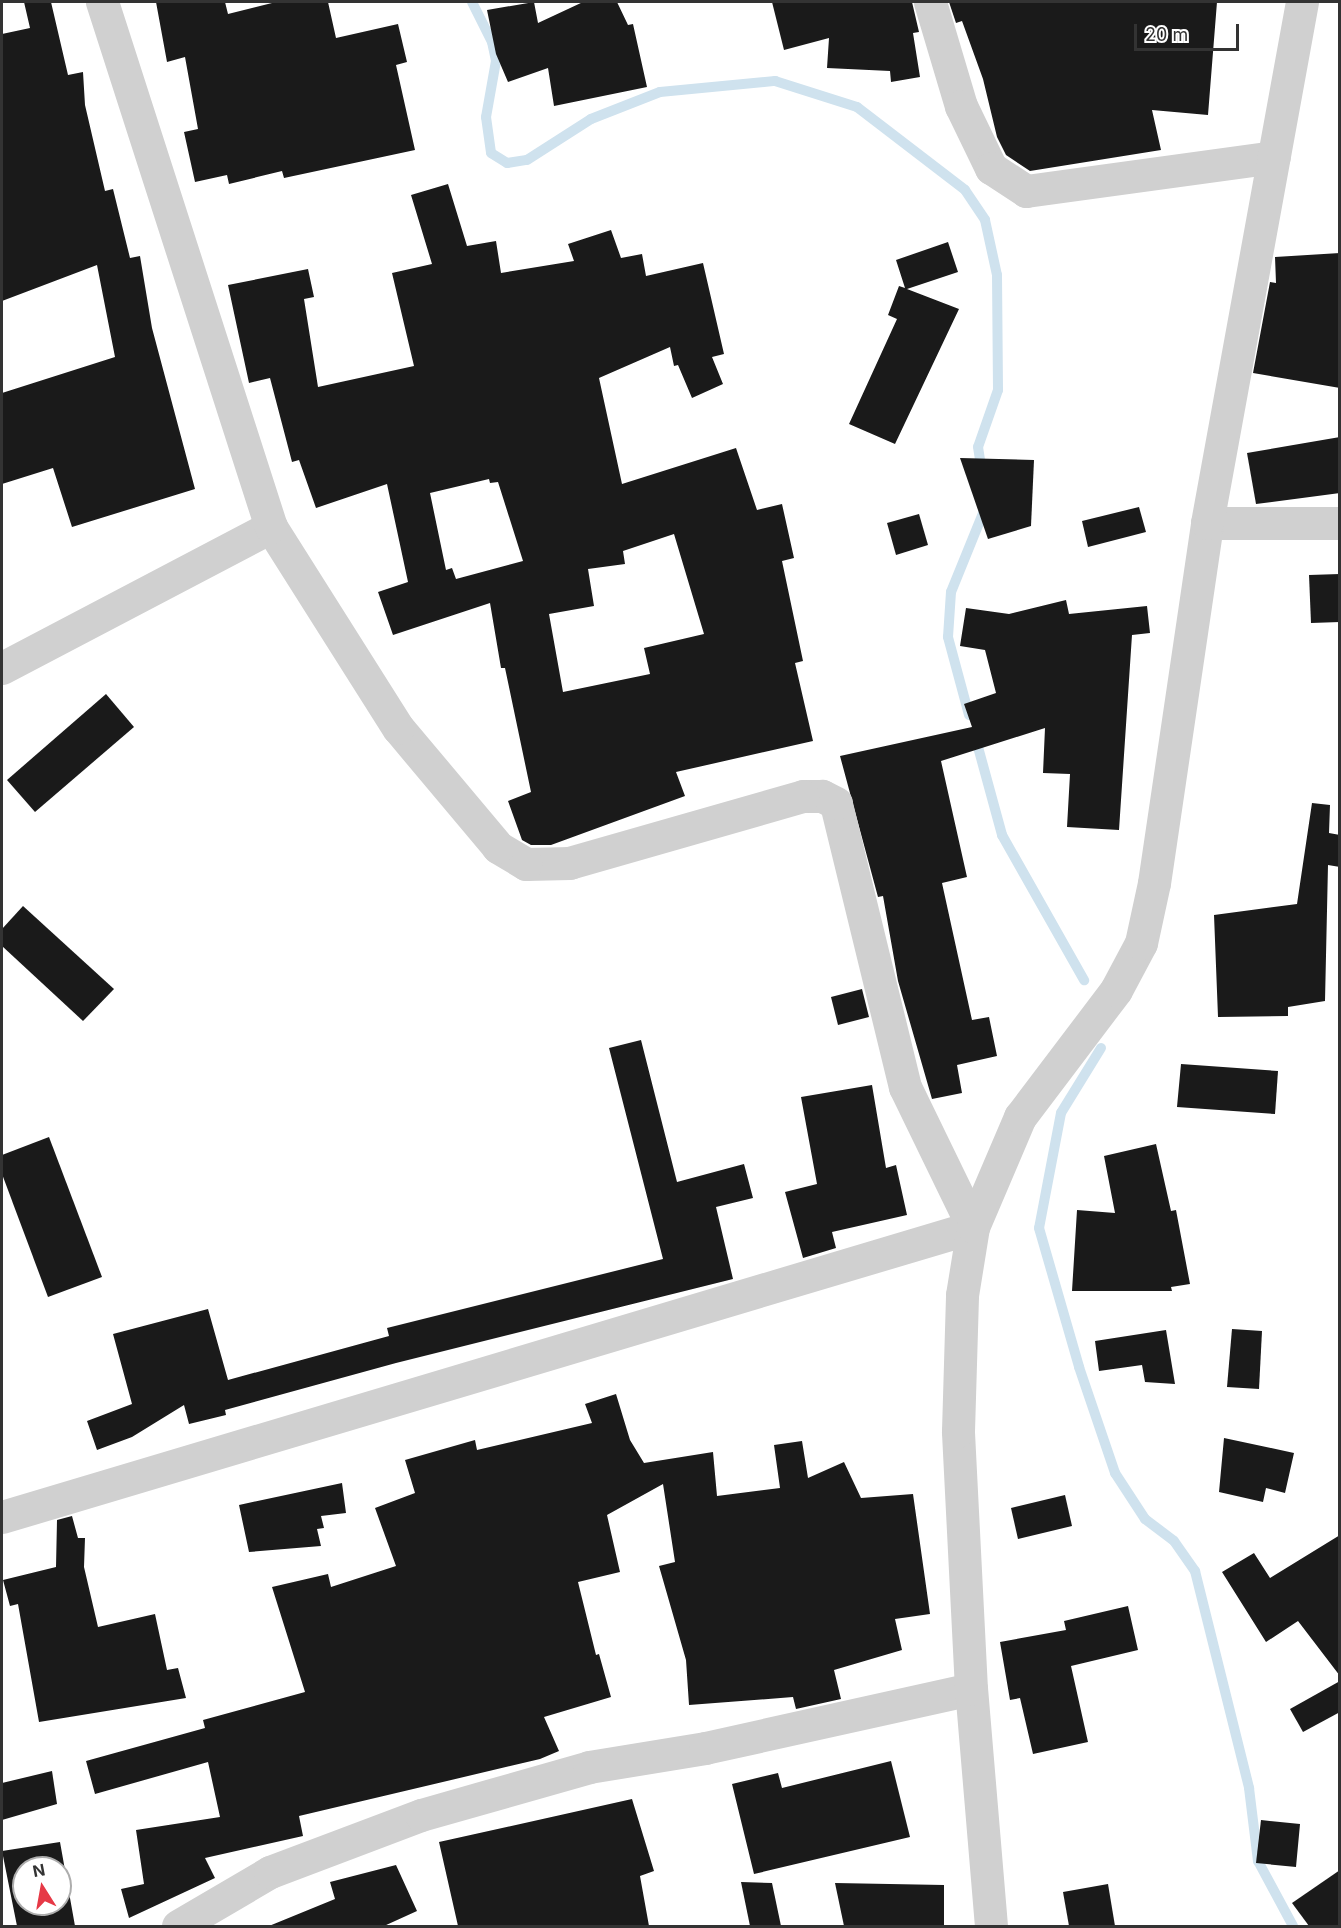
<!DOCTYPE html>
<html>
<head>
<meta charset="utf-8">
<style>
  body { margin:0 }
  #map { position:relative; width:1341px; height:1928px; overflow:hidden; background:#fff; font-family:Inter,sans-serif }
  div>[style] { position:absolute }
  [style*='--x'] { left:calc(var(--x)*1px); top:calc(var(--y)*1px); width:calc(var(--w)*1px); rotate:calc(var(--a)*1deg) }
  .stream>* { height:10px; margin:-5px; padding:0 5px; transform-origin:5px; border-radius:5px; background:#cfe2ee }
  .building>* { inset:0; background:#1a1a1a }
  .minor>* { height:33px; margin:-16.5px; padding:0 16.5px; transform-origin:16.5px; border-radius:16.5px; background:#d0d0d0 }
  span { translate:-50% -50%; white-space:nowrap; text-align:center; line-height:1.15; -webkit-text-stroke:6px #fff; paint-order:stroke }
  .frame { position:absolute; inset:0; border:3px solid #333; pointer-events:none }
  .north { position:absolute; left:12px; top:1856px; width:60px; height:60px; box-sizing:border-box; background:#fff; border:2px solid #adadad; border-radius:50%; rotate:349deg; font-size:16px; font-weight:700; line-height:24px; text-align:center; color:#333 }
  .north::after { content:''; display:block; margin:auto; width:21px; height:27px; background:#e63946; clip-path:polygon(50% 0,100% 100%,50% 72%,0 100%) }
  .scale { position:absolute; left:1134px; top:24px; width:105px; height:27px; box-sizing:border-box; border:3px solid #333; border-top:0; padding-left:8px; font-size:18px; line-height:21px; white-space:nowrap; color:#333; -webkit-text-stroke:4px #fff; paint-order:stroke }
</style>
</head>
<body>
<div id="map">
  <div class="stream">
    <div style="--x:472;--y:2;--w:45;--a:63.4"></div>
    <div style="--x:492;--y:42;--w:19;--a:78"></div>
    <div style="--x:496;--y:61;--w:57;--a:100.1"></div>
    <div style="--x:486;--y:117;--w:36;--a:82"></div>
    <div style="--x:491;--y:153;--w:19;--a:32"></div>
    <div style="--x:507;--y:163;--w:20;--a:-9"></div>
    <div style="--x:527;--y:160;--w:76;--a:-32.6"></div>
    <div style="--x:591;--y:119;--w:74;--a:-21.4"></div>
    <div style="--x:660;--y:92;--w:116;--a:-5.5"></div>
    <div style="--x:775;--y:81;--w:86;--a:17.6"></div>
    <div style="--x:857;--y:107;--w:136;--a:37.5"></div>
    <div style="--x:965;--y:190;--w:36;--a:56"></div>
    <div style="--x:985;--y:220;--w:56;--a:77.7"></div>
    <div style="--x:997;--y:275;--w:115;--a:89.5"></div>
    <div style="--x:998;--y:390;--w:60;--a:109.3"></div>
    <div style="--x:978;--y:447;--w:26;--a:81"></div>
    <div style="--x:969;--y:715;--w:81;--a:-105.1"></div>
    <div style="--x:948;--y:637;--w:45;--a:-86.2"></div>
    <div style="--x:951;--y:592;--w:93;--a:-67.9"></div>
    <div style="--x:975;--y:736;--w:103;--a:74.7"></div>
    <div style="--x:1002;--y:835;--w:167;--a:60.5"></div>
    <div style="--x:1101;--y:1048;--w:76;--a:121.6"></div>
    <div style="--x:1061;--y:1113;--w:117;--a:100.8"></div>
    <div style="--x:1039;--y:1228;--w:145;--a:73.9"></div>
    <div style="--x:1079;--y:1367;--w:112;--a:71.2"></div>
    <div style="--x:1115;--y:1473;--w:55;--a:56.9"></div>
    <div style="--x:1145;--y:1519;--w:36;--a:37"></div>
    <div style="--x:1174;--y:1541;--w:37;--a:55"></div>
    <div style="--x:1195;--y:1571;--w:224;--a:76"></div>
    <div style="--x:1249;--y:1788;--w:74;--a:83"></div>
    <div style="--x:1258;--y:1861;--w:74;--a:61.7"></div>
  </div>
  <div class="building">
    <div style="clip-path:polygon(24px 2px,51px 2px,68px 75px,83px 72px,85px 105px,105px 191px,113px 189px,130px 258px,140px 256px,152px 328px,195px 489px,72px 527px,53px 468px,2px 484px,2px 393px,115px 357px,97px 265px,2px 301px,2px 34px,30px 28px)"></div>
    <div style="clip-path:polygon(156px 2px,225px 2px,228px 14px,276px 2px,328px 2px,336px 38px,398px 24px,407px 62px,396px 65px,415px 150px,284px 178px,282px 171px,229px 184px,227px 175px,195px 182px,184px 132px,198px 129px,185px 57px,167px 62px)"></div>
    <div style="clip-path:polygon(534px 2px,538px 23px,583px 2px,617px 2px,628px 25px,633px 24px,647px 87px,554px 106px,548px 68px,508px 82px,496px 54px,487px 10px)"></div>
    <div style="clip-path:polygon(772px 2px,912px 2px,919px 32px,913px 33px,920px 77px,891px 82px,890px 71px,827px 68px,829px 38px,784px 50px)"></div>
    <div style="clip-path:polygon(949px 2px,1217px 2px,1208px 115px,1152px 110px,1161px 150px,1030px 171px,1006px 155px,997px 137px,983px 79px,962px 21px,956px 23px)"></div>
    <div style="clip-path:polygon(evenodd,448px 184px,467px 246px,496px 241px,501px 273px,574px 261px,568px 244px,611px 230px,621px 258px,642px 254px,646px 276px,703px 263px,724px 354px,712px 357px,723px 384px,692px 398px,678px 365px,674px 366px,670px 347px,599px 378px,622px 484px,736px 448px,757px 510px,782px 504px,794px 558px,782px 561px,803px 661px,795px 663px,813px 741px,676px 772px,685px 796px,551px 845px,531px 845px,522px 840px,508px 801px,531px 792px,505px 668px,501px 668px,490px 603px,393px 635px,378px 592px,408px 582px,387px 484px,316px 508px,299px 460px,292px 462px,270px 378px,249px 383px,228px 285px,308px 269px,314px 297px,304px 299px,318px 387px,414px 366px,392px 273px,432px 264px,411px 195px,448px 184px,489px 479px,490px 483px,498px 482px,523px 561px,456px 579px,452px 568px,446px 570px,430px 493px,489px 479px,448px 184px,674px 534px,704px 634px,644px 648px,650px 674px,563px 692px,549px 614px,594px 606px,588px 569px,625px 564px,623px 551px,674px 534px)"></div>
    <div style="clip-path:polygon(948px 242px,958px 272px,907px 289px,959px 309px,895px 444px,849px 424px,897px 319px,888px 315px,899px 286px,905px 288px,896px 260px)"></div>
    <div style="clip-path:polygon(1340px 253px,1340px 388px,1253px 373px,1270px 282px,1276px 283px,1275px 257px)"></div>
    <div style="clip-path:polygon(1340px 437px,1340px 493px,1256px 504px,1247px 453px)"></div>
    <div style="clip-path:polygon(960px 458px,1034px 460px,1031px 526px,988px 539px)"></div>
    <div style="clip-path:polygon(1139px 507px,1146px 532px,1088px 547px,1082px 521px)"></div>
    <div style="clip-path:polygon(919px 514px,928px 545px,896px 555px,887px 523px)"></div>
    <div style="clip-path:polygon(1340px 574px,1340px 622px,1311px 623px,1309px 575px)"></div>
    <div style="clip-path:polygon(1066px 600px,1069px 614px,1147px 606px,1150px 633px,1132px 635px,1119px 830px,1067px 827px,1070px 774px,1043px 773px,1045px 728px,941px 761px,967px 877px,942px 883px,972px 1020px,989px 1017px,997px 1056px,957px 1065px,962px 1093px,932px 1099px,898px 981px,883px 896px,878px 897px,840px 756px,972px 727px,964px 704px,996px 693px,985px 650px,960px 646px,966px 608px,1009px 614px)"></div>
    <div style="clip-path:polygon(106px 694px,134px 727px,35px 812px,7px 780px)"></div>
    <div style="clip-path:polygon(1312px 803px,1330px 805px,1329px 833px,1340px 835px,1340px 867px,1328px 865px,1325px 1001px,1288px 1007px,1288px 1016px,1218px 1017px,1214px 915px,1297px 904px)"></div>
    <div style="clip-path:polygon(23px 906px,114px 989px,83px 1021px,2px 946px,2px 929px)"></div>
    <div style="clip-path:polygon(862px 989px,869px 1017px,838px 1025px,831px 997px)"></div>
    <div style="clip-path:polygon(641px 1040px,677px 1182px,744px 1164px,753px 1198px,716px 1207px,733px 1279px,396px 1363px,225px 1410px,226px 1415px,189px 1424px,184px 1405px,132px 1437px,97px 1450px,87px 1421px,132px 1404px,113px 1334px,208px 1309px,228px 1380px,389px 1336px,387px 1328px,663px 1259px,609px 1048px)"></div>
    <div style="clip-path:polygon(1181px 1064px,1278px 1071px,1275px 1114px,1177px 1107px)"></div>
    <div style="clip-path:polygon(872px 1085px,886px 1168px,896px 1165px,907px 1215px,832px 1232px,836px 1248px,803px 1258px,785px 1192px,817px 1184px,801px 1097px)"></div>
    <div style="clip-path:polygon(49px 1137px,102px 1277px,48px 1297px,2px 1174px,2px 1155px)"></div>
    <div style="clip-path:polygon(1156px 1144px,1171px 1211px,1176px 1210px,1190px 1284px,1171px 1287px,1172px 1291px,1072px 1291px,1077px 1210px,1115px 1213px,1104px 1156px)"></div>
    <div style="clip-path:polygon(1232px 1329px,1262px 1331px,1259px 1389px,1227px 1387px)"></div>
    <div style="clip-path:polygon(1166px 1330px,1175px 1384px,1145px 1382px,1142px 1365px,1099px 1371px,1095px 1341px)"></div>
    <div style="clip-path:polygon(616px 1394px,630px 1440px,644px 1463px,713px 1452px,717px 1496px,780px 1488px,774px 1445px,802px 1441px,808px 1478px,844px 1462px,861px 1498px,913px 1494px,930px 1614px,895px 1619px,902px 1650px,834px 1670px,841px 1699px,796px 1709px,793px 1697px,689px 1705px,686px 1660px,659px 1566px,675px 1562px,663px 1484px,607px 1515px,620px 1572px,578px 1582px,596px 1655px,599px 1654px,611px 1697px,544px 1717px,559px 1751px,540px 1759px,299px 1816px,303px 1836px,205px 1858px,215px 1878px,129px 1918px,121px 1889px,144px 1884px,136px 1830px,220px 1817px,208px 1762px,95px 1794px,86px 1761px,205px 1728px,203px 1720px,305px 1692px,272px 1587px,328px 1574px,331px 1587px,396px 1566px,375px 1508px,415px 1493px,405px 1460px,475px 1440px,477px 1450px,592px 1423px,585px 1404px)"></div>
    <div style="clip-path:polygon(1224px 1438px,1294px 1453px,1285px 1493px,1266px 1488px,1263px 1502px,1219px 1492px)"></div>
    <div style="clip-path:polygon(342px 1483px,346px 1513px,321px 1516px,324px 1528px,317px 1529px,321px 1546px,249px 1552px,239px 1505px)"></div>
    <div style="clip-path:polygon(1065px 1495px,1072px 1526px,1018px 1539px,1011px 1508px)"></div>
    <div style="clip-path:polygon(72px 1516px,78px 1538px,85px 1538px,84px 1567px,98px 1627px,155px 1614px,167px 1670px,178px 1668px,186px 1698px,39px 1722px,18px 1604px,10px 1606px,3px 1580px,56px 1567px,57px 1520px)"></div>
    <div style="clip-path:polygon(1340px 1535px,1340px 1676px,1298px 1621px,1266px 1642px,1222px 1572px,1254px 1553px,1270px 1578px)"></div>
    <div style="clip-path:polygon(1128px 1606px,1138px 1650px,1071px 1666px,1088px 1742px,1033px 1754px,1020px 1698px,1010px 1700px,1000px 1642px,1066px 1630px,1064px 1621px)"></div>
    <div style="clip-path:polygon(1340px 1681px,1340px 1712px,1303px 1732px,1290px 1709px)"></div>
    <div style="clip-path:polygon(891px 1761px,910px 1837px,754px 1874px,732px 1784px,778px 1773px,782px 1788px)"></div>
    <div style="clip-path:polygon(52px 1771px,57px 1804px,2px 1820px,2px 1783px)"></div>
    <div style="clip-path:polygon(632px 1799px,654px 1871px,640px 1876px,649px 1926px,458px 1926px,439px 1842px)"></div>
    <div style="clip-path:polygon(1261px 1820px,1300px 1824px,1296px 1867px,1256px 1863px)"></div>
    <div style="clip-path:polygon(evenodd,60px 1842px,75px 1926px,17px 1926px,2px 1851px,60px 1842px,24px 1868px,60px 1868px,60px 1904px,24px 1904px,24px 1868px)"></div>
    <div style="clip-path:polygon(396px 1865px,417px 1911px,384px 1926px,269px 1926px,335px 1899px,330px 1882px)"></div>
    <div style="clip-path:polygon(1340px 1870px,1340px 1926px,1309px 1926px,1292px 1903px)"></div>
    <div style="clip-path:polygon(741px 1882px,772px 1883px,781px 1926px,750px 1926px)"></div>
    <div style="clip-path:polygon(835px 1883px,944px 1885px,944px 1926px,844px 1926px)"></div>
    <div style="clip-path:polygon(1108px 1884px,1115px 1926px,1069px 1926px,1063px 1892px)"></div>
  </div>
  <div class="minor">
    <div style="--x:930;--y:2;--w:109;--a:73.4"></div>
    <div style="--x:961;--y:106;--w:69;--a:64.2"></div>
    <div style="--x:991;--y:168;--w:42;--a:33.3"></div>
    <div style="--x:1026;--y:191;--w:250;--a:-7.8"></div>
    <div style="--x:1207;--y:523;--w:133;--a:0"></div>
    <div style="--x:2;--y:668;--w:304;--a:-27.7"></div>
    <div style="--x:2;--y:1517;--w:1013;--a:-16.63"></div>
    <div style="--x:973;--y:1227;--w:156;--a:-115.9"></div>
    <div style="--x:905;--y:1087;--w:292;--a:-103.7"></div>
    <div style="--x:836;--y:803;--w:16;--a:-153"></div>
    <div style="--x:822;--y:796;--w:19;--a:180"></div>
    <div style="--x:803;--y:796;--w:242;--a:164"></div>
    <div style="--x:570;--y:863;--w:44;--a:178.7"></div>
    <div style="--x:526;--y:864;--w:33;--a:-149"></div>
    <div style="--x:498;--y:847;--w:155;--a:-130"></div>
    <div style="--x:398;--y:728;--w:238;--a:-122.3"></div>
    <div style="--x:271;--y:527;--w:552;--a:-107.84"></div>
    <div style="--x:178;--y:1926;--w:107;--a:-30.4"></div>
    <div style="--x:270;--y:1872;--w:161;--a:-20.7"></div>
    <div style="--x:421;--y:1815;--w:175;--a:-15.9"></div>
    <div style="--x:589;--y:1767;--w:118;--a:-9.3"></div>
    <div style="--x:705;--y:1748;--w:272;--a:-12.5"></div>
    <div style="--x:991;--y:1926;--w:238;--a:-94.8"></div>
    <div style="--x:971;--y:1689;--w:258;--a:-92.9"></div>
    <div style="--x:958;--y:1431;--w:136;--a:-88.3"></div>
    <div style="--x:962;--y:1295;--w:69;--a:-80.8"></div>
    <div style="--x:973;--y:1227;--w:120;--a:-66.9"></div>
    <div style="--x:1020;--y:1117;--w:159;--a:-52.9"></div>
    <div style="--x:1116;--y:990;--w:53;--a:-62"></div>
    <div style="--x:1141;--y:943;--w:61;--a:-77.8"></div>
    <div style="--x:1154;--y:883;--w:364;--a:-81.6"></div>
    <div style="--x:1207;--y:523;--w:530;--a:-79.67"></div>
  </div>
  <div class="frame"></div>
  <div class="north">N</div>
  <div class="scale">20 m</div>
</div>
</body>
</html>
